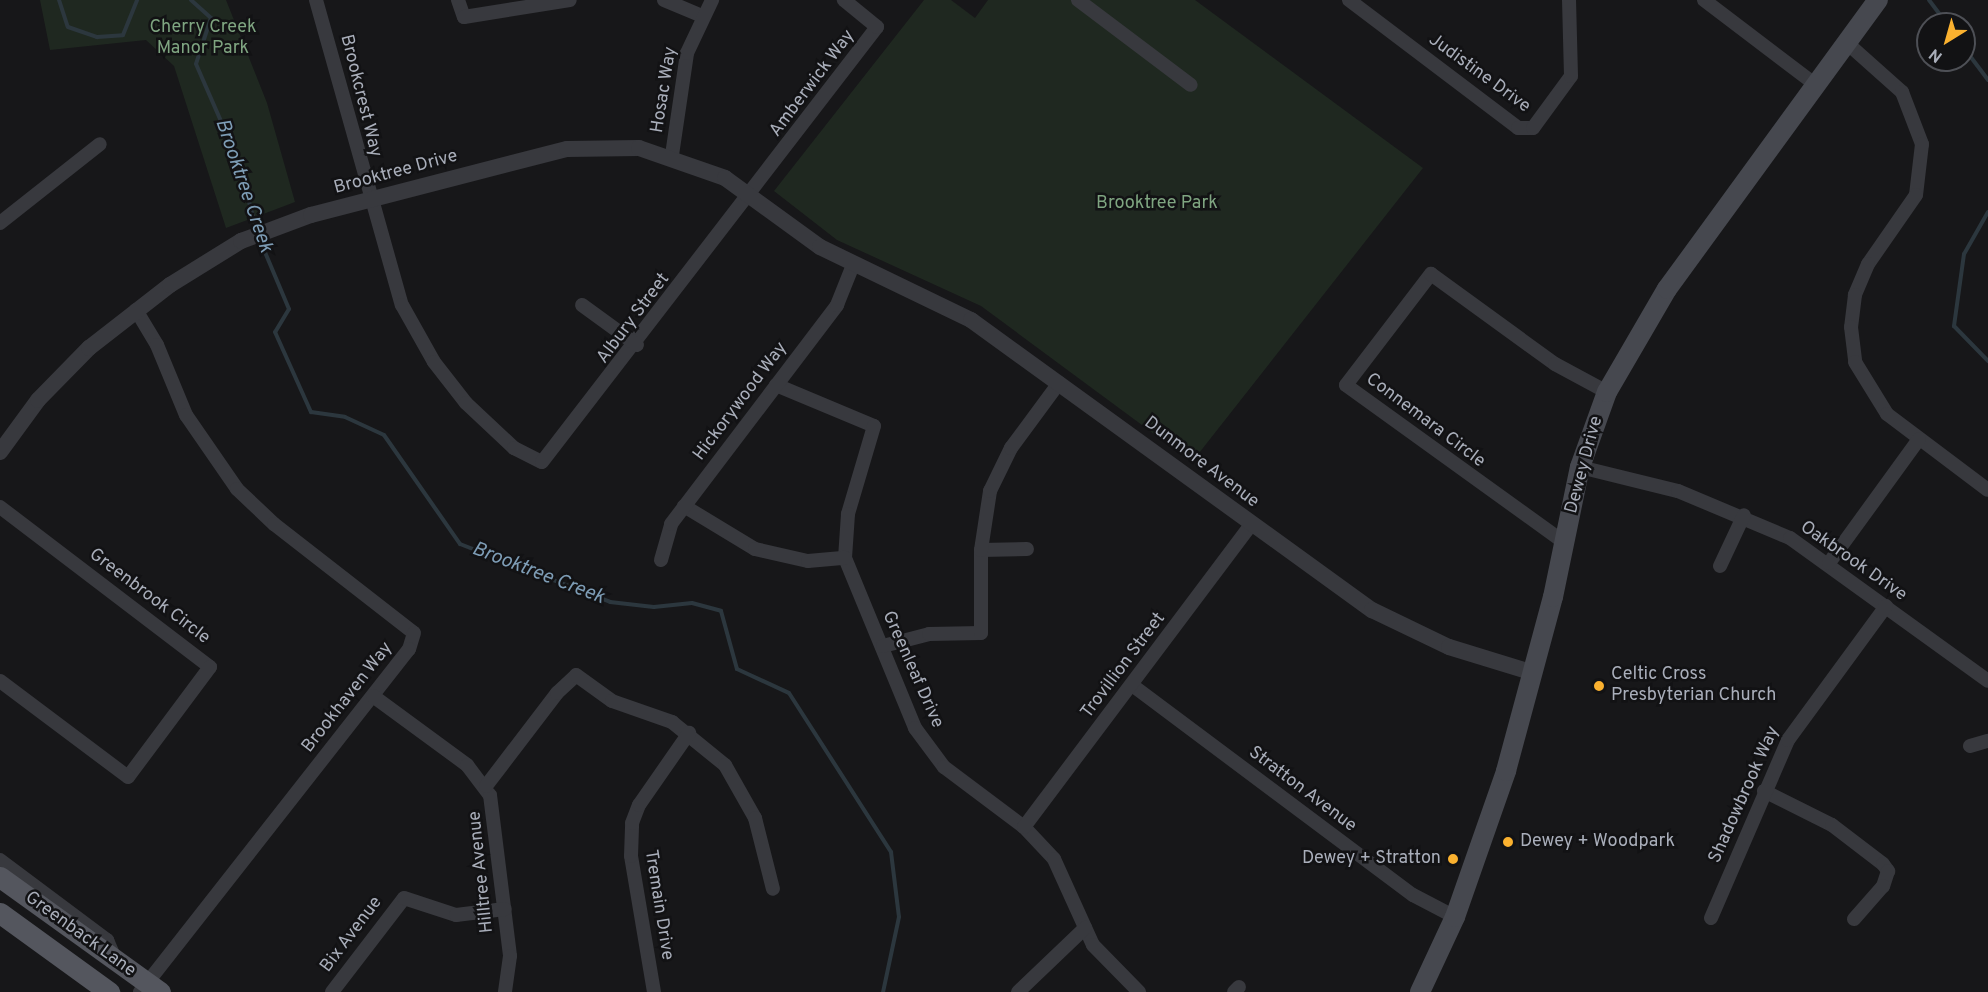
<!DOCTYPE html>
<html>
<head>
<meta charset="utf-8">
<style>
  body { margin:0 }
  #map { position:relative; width:1988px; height:992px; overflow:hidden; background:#171719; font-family:Overpass,sans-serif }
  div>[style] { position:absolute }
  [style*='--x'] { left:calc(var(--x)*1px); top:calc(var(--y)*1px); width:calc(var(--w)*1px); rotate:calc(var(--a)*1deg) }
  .green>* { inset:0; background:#1f2820 }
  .stream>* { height:4px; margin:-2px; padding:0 2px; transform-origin:2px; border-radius:2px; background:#2c373e }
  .minor>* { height:14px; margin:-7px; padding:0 7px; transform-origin:7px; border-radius:7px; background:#38393e }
  .tertiary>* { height:16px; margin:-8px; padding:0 8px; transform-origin:8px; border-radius:8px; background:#38393e }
  .secondary>* { height:20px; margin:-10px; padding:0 10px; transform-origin:10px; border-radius:10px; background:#46484f }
  .primary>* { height:21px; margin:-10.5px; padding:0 10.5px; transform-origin:10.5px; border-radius:10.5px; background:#54565e }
  .dots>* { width:16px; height:16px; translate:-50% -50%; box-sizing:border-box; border:3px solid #121214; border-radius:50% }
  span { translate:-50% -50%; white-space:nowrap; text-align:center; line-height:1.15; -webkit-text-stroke:5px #121214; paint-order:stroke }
  .park-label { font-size:18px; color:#7fa581 }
  .street-label { font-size:18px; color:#a9aeba }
  .poi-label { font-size:18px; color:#a9aeba }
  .left { translate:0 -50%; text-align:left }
  .right { translate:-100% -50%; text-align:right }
  .water-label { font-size:20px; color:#7e9db6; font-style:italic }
  .north { position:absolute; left:1916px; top:12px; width:60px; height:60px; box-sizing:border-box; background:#121214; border:2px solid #4e5056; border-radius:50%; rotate:217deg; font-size:16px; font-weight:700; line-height:24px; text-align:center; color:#a9aeba }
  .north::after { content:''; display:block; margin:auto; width:21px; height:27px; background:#fab12f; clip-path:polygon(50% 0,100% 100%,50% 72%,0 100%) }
</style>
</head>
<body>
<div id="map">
  <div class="green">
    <div style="clip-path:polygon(40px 0,226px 0,267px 103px,295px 202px,226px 228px,174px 66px,146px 40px,50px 50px)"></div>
    <div style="clip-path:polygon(924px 0,951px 0,975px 18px,988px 0,1195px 0,1423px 168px,1192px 462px,981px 306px,837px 240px,774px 191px)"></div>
  </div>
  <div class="stream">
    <div style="--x:59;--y:0;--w:28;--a:72"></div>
    <div style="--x:68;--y:27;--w:31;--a:19"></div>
    <div style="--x:97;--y:37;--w:26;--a:-4"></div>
    <div style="--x:123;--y:35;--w:38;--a:-68"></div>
    <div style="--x:191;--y:0;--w:27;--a:42"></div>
    <div style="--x:211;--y:18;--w:48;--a:108.1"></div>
    <div style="--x:196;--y:64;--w:103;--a:66.4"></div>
    <div style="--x:237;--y:158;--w:76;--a:74.7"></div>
    <div style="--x:1929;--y:0;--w:30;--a:53"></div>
    <div style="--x:1964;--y:48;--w:40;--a:53"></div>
    <div style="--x:1988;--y:212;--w:48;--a:119.7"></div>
    <div style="--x:1964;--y:254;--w:73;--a:97.9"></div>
    <div style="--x:1954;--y:326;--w:49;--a:45.8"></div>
    <div style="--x:259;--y:238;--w:77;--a:67.1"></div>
    <div style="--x:289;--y:309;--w:27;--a:121"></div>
    <div style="--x:275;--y:332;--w:88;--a:65.8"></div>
    <div style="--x:311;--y:412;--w:34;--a:8"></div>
    <div style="--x:345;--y:417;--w:43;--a:24.8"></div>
    <div style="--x:384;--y:435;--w:133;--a:55.1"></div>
    <div style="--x:460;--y:544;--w:161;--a:21.1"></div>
    <div style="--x:610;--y:602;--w:44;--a:6.5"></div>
    <div style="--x:654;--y:607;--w:38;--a:-6"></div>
    <div style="--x:692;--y:603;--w:30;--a:15"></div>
    <div style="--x:721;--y:611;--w:60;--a:74.6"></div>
    <div style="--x:737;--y:669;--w:57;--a:24.8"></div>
    <div style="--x:789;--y:693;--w:189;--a:57.3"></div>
    <div style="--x:891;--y:852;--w:65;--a:83"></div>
    <div style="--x:899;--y:917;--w:77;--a:102"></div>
  </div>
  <div class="minor">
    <div style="--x:316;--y:0;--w:317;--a:74.3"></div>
    <div style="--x:402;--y:305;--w:65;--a:60.7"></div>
    <div style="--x:434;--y:362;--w:52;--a:52"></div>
    <div style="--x:466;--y:403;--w:66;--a:43.2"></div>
    <div style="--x:514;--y:448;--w:31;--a:27"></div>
    <div style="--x:542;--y:462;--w:549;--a:-52.4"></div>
    <div style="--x:877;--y:27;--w:43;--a:-140.7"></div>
    <div style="--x:458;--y:0;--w:18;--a:71"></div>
    <div style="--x:464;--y:17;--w:107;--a:-9.1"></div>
    <div style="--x:664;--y:0;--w:41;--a:22.8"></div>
    <div style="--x:1078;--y:0;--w:141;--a:37"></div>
    <div style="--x:1349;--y:0;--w:212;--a:37.1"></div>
    <div style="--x:1518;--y:128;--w:15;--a:0"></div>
    <div style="--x:1533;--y:128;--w:64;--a:-53.8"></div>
    <div style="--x:1571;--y:76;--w:76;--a:-91.5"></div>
    <div style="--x:1704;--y:0;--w:141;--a:37.2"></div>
    <div style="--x:1847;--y:43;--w:74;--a:41.7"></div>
    <div style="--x:1902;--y:92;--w:56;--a:69"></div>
    <div style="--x:1922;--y:144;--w:51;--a:96.7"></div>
    <div style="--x:1916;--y:195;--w:84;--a:124.8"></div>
    <div style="--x:1868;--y:264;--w:34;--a:113"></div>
    <div style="--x:1855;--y:295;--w:32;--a:97"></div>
    <div style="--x:1851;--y:327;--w:35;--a:83"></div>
    <div style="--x:1855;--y:362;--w:61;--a:58.4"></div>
    <div style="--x:1887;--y:414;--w:126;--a:37"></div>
    <div style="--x:672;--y:155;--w:103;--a:-81.6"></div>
    <div style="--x:687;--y:53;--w:59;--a:-64.7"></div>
    <div style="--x:0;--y:223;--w:127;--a:-38.3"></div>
    <div style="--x:582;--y:305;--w:68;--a:36"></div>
    <div style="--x:136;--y:310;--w:41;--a:59"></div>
    <div style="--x:157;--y:345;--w:76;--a:67.5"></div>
    <div style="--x:186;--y:415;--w:90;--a:55.4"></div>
    <div style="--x:237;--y:489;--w:51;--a:43.4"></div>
    <div style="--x:274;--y:524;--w:177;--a:37.9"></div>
    <div style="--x:414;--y:633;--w:17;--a:107"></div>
    <div style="--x:409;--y:649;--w:436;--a:128.1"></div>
    <div style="--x:776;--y:385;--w:106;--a:22.7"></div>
    <div style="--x:874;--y:426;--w:92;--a:106.5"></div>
    <div style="--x:848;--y:514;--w:44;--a:93.9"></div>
    <div style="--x:845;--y:558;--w:184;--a:67.6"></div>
    <div style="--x:915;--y:728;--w:49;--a:53.4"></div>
    <div style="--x:944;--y:767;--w:100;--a:36.9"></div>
    <div style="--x:1024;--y:827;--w:44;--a:46.8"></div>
    <div style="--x:1054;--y:859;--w:94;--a:65.6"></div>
    <div style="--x:1093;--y:945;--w:66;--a:45.6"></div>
    <div style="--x:1580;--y:467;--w:101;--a:13.8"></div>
    <div style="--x:1678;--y:491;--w:121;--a:22.8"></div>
    <div style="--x:1790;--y:538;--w:244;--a:35.8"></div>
    <div style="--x:684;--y:506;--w:83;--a:31.2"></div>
    <div style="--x:755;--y:549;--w:54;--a:12.8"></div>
    <div style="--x:808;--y:561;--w:37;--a:-5"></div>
    <div style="--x:0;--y:507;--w:264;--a:37.3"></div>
    <div style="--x:210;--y:667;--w:137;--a:126.7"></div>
    <div style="--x:128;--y:777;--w:160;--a:-143.1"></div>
    <div style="--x:1565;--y:543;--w:270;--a:-144.2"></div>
    <div style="--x:1346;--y:385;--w:140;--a:-52.6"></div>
    <div style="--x:1431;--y:274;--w:153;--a:36"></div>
    <div style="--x:1555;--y:364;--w:59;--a:28.3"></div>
    <div style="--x:981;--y:550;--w:46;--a:-1.2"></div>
    <div style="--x:661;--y:560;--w:37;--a:-74"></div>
    <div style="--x:671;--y:524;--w:275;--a:-52.8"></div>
    <div style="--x:837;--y:305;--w:43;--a:-68.2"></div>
    <div style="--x:1829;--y:563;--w:153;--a:-54"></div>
    <div style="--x:1720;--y:566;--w:56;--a:-64.8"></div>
    <div style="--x:883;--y:646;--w:48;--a:-14.6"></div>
    <div style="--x:929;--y:634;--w:52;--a:-1.1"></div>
    <div style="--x:981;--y:633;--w:83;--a:-90"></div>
    <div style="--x:981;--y:550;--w:60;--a:-81.3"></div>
    <div style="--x:990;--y:491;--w:48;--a:-64"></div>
    <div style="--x:1011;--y:448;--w:81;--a:-53.6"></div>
    <div style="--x:1132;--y:685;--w:351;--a:36.8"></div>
    <div style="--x:1413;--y:895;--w:47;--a:27.6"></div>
    <div style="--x:373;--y:696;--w:117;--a:36.3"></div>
    <div style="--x:467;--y:765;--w:38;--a:53"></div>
    <div style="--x:490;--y:795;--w:162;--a:82.9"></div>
    <div style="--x:510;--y:956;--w:36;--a:98"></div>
    <div style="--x:1970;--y:746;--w:19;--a:-16"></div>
    <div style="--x:486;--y:786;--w:117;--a:-52.6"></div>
    <div style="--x:557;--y:693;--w:26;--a:-43"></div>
    <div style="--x:576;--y:675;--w:44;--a:35.8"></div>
    <div style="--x:612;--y:701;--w:64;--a:19.3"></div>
    <div style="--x:672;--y:722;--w:68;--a:39.1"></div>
    <div style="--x:725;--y:765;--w:61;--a:60.5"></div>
    <div style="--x:755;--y:818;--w:73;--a:75.8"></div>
    <div style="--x:1764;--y:791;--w:76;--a:26.6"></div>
    <div style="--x:1832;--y:825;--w:64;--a:37.4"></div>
    <div style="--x:1883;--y:864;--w:9;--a:54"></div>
    <div style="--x:1888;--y:871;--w:16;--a:108"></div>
    <div style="--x:1883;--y:886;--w:44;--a:131.3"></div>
    <div style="--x:1024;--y:827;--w:378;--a:-53.1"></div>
    <div style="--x:0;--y:860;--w:134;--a:36.8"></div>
    <div style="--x:107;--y:940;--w:21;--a:67"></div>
    <div style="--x:1711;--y:918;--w:194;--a:-66.6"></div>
    <div style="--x:1788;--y:740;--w:166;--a:-53.8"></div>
    <div style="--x:332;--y:992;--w:118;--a:-52.5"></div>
    <div style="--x:404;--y:898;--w:55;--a:18.1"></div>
    <div style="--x:456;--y:915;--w:49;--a:-7"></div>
    <div style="--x:654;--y:992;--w:138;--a:-99.6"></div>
    <div style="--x:631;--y:856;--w:33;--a:-88"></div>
    <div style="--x:632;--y:823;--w:19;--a:-69"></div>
    <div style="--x:639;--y:805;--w:88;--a:-55.2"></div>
    <div style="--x:1018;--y:992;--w:93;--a:-43.7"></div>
    <div style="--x:1234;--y:992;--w:7;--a:-45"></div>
  </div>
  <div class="tertiary">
    <div style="--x:0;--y:452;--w:64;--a:-53.8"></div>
    <div style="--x:38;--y:400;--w:73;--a:-45.6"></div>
    <div style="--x:89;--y:348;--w:103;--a:-37.9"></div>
    <div style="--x:170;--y:285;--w:84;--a:-31.8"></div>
    <div style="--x:241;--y:241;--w:75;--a:-20.4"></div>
    <div style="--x:311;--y:215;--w:264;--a:-14.5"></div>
    <div style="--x:567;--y:149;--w:72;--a:-0.8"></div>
    <div style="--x:639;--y:148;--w:91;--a:19.2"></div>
    <div style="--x:725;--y:178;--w:117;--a:36"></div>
    <div style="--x:820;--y:247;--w:168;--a:25.8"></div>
    <div style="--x:971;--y:320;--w:495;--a:35.9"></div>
    <div style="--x:1372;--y:610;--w:85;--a:25.7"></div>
    <div style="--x:1449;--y:647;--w:89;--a:17"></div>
  </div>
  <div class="secondary">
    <div style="--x:1420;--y:992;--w:83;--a:-65"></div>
    <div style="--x:1455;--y:917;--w:155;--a:-70.7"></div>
    <div style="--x:1506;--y:771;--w:180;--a:-74.9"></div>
    <div style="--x:1553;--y:597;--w:133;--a:-78.3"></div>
    <div style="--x:1580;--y:467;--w:80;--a:-70.2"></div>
    <div style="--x:1607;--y:392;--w:119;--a:-59.8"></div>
    <div style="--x:1667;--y:289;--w:358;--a:-53.9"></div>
  </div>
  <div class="primary">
    <div style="--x:0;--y:877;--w:197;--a:35.7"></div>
    <div style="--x:0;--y:913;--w:135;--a:35.9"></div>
  </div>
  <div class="dots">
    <div style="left:1599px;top:686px;background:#fab12f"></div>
    <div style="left:1508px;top:842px;background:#fab12f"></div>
    <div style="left:1453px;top:859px;background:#fab12f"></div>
  </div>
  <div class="park-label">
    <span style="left:203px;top:39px">Cherry Creek<br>Manor Park</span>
    <span style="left:1157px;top:204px">Brooktree Park</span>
  </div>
  <div class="street-label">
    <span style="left:1479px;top:74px;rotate:36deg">Judistine Drive</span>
    <span style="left:813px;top:84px;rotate:-53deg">Amberwick Way</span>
    <span style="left:665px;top:90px;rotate:-81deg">Hosac Way</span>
    <span style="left:360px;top:96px;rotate:76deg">Brookcrest Way</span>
    <span style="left:396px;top:173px;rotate:-15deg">Brooktree Drive</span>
    <span style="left:634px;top:319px;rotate:-53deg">Albury Street</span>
    <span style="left:741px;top:402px;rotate:-53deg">Hickorywood Way</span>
    <span style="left:1425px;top:421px;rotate:37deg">Connemara Circle</span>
    <span style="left:1201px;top:463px;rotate:37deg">Dunmore Avenue</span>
    <span style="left:1585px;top:465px;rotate:-75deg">Dewey Drive</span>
    <span style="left:1853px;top:562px;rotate:35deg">Oakbrook Drive</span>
    <span style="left:149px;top:597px;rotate:37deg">Greenbrook Circle</span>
    <span style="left:1124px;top:666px;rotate:-53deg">Trovillion Street</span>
    <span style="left:912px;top:670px;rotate:66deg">Greenleaf Drive</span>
    <span style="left:348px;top:698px;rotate:-52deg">Brookhaven Way</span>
    <span style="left:1302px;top:790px;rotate:37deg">Stratton Avenue</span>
    <span style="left:1745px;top:795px;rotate:-66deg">Shadowbrook Way</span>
    <span style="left:482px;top:872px;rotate:-96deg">Hilltree Avenue</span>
    <span style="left:658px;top:905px;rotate:81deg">Tremain Drive</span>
    <span style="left:80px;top:935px;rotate:36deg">Greenback Lane</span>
    <span style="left:352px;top:935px;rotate:-53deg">Bix Avenue</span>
  </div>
  <div class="poi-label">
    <span class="left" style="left:1611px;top:686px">Celtic Cross<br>Presbyterian Church</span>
    <span class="left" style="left:1520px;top:842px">Dewey + Woodpark</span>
    <span class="right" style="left:1441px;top:859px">Dewey + Stratton</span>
  </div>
  <div class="water-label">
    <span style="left:243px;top:186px;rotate:71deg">Brooktree Creek</span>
    <span style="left:538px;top:574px;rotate:21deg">Brooktree Creek</span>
  </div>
  <div class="north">N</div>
</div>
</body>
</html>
